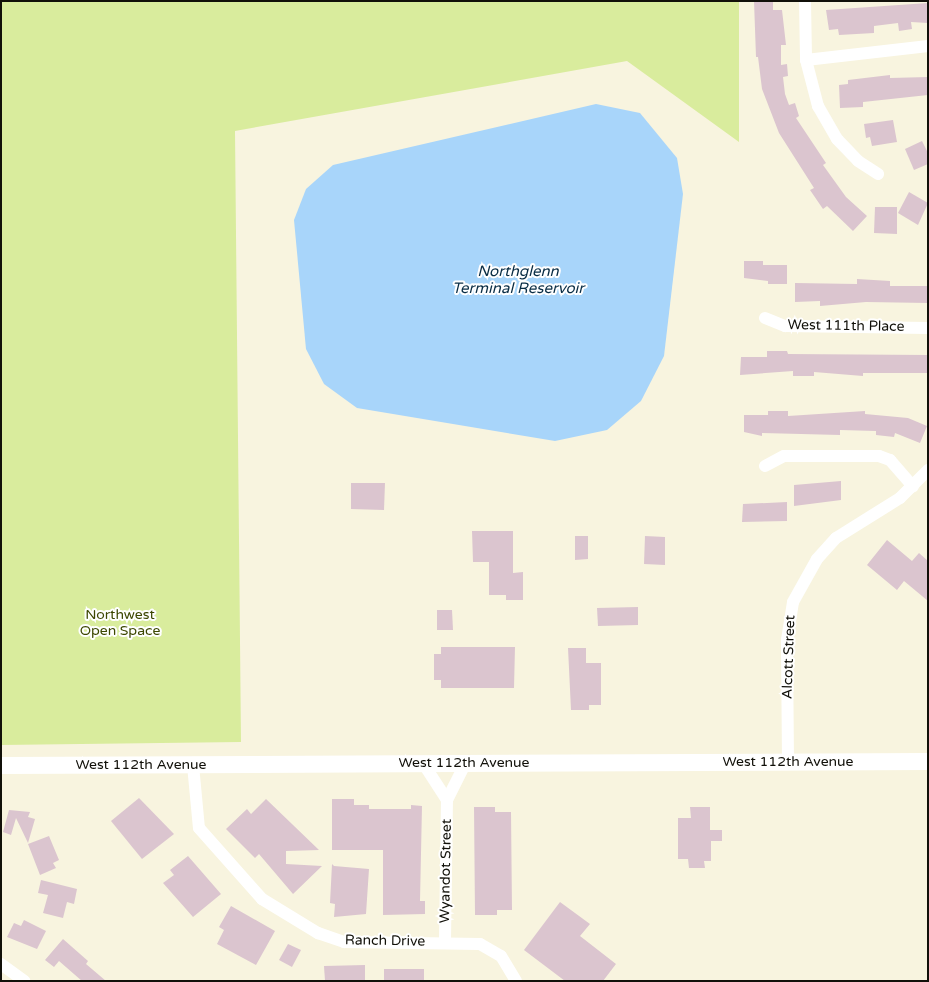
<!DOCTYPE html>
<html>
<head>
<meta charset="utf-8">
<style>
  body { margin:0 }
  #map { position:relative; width:929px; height:982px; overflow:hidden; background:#f8f4df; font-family:"Varela Round",sans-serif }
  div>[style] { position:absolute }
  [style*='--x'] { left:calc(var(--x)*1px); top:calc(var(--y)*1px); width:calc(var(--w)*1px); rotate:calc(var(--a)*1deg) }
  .green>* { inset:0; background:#d9ec9d }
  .water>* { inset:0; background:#a8d5fa }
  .building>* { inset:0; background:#dbc5cf }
  .street>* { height:12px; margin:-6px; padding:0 6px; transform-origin:6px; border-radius:6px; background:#fff }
  .secondary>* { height:17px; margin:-8.5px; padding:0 8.5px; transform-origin:8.5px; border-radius:8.5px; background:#fff }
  span { translate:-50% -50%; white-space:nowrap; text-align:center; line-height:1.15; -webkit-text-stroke:4px #fff; paint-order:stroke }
  .street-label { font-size:14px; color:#111009 }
  .park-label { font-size:14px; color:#3c4701 }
  .water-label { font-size:15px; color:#082c44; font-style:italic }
  .frame { position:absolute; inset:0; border:2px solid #111009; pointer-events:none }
</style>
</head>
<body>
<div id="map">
  <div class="green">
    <div style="clip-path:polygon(1px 1px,739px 1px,739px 142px,627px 61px,235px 131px,241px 742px,1px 745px)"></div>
  </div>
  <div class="water">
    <div style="clip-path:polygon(596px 104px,640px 113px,677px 158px,683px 194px,664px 356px,641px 401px,607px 430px,555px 441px,357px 408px,324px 384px,306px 349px,294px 220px,306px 189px,333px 165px)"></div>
  </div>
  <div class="building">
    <div style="clip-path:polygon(754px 1px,773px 1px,773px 10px,782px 10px,786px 45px,781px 45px,781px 65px,787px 64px,788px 76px,783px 77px,785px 94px,789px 105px,795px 103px,799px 116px,796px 118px,826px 163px,823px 165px,846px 197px,867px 216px,853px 231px,827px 206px,823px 209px,810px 190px,814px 188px,779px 133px,762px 89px,758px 57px,756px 57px)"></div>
    <div style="clip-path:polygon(928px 3px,928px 23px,911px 22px,912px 29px,899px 31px,898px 23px,874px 26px,874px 33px,839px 35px,838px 29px,829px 30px,826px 10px)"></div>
    <div style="clip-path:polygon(890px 75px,890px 78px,928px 77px,928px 95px,863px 102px,863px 107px,840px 108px,839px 85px,848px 84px,848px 80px)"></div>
    <div style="clip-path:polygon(893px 120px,897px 142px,872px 146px,870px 137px,866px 138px,864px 124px)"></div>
    <div style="clip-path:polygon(922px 141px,928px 153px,928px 164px,914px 170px,905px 149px)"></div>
    <div style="clip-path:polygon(909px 192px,928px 203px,918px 225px,898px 213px)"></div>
    <div style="clip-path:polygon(875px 207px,897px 207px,897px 234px,874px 233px)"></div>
    <div style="clip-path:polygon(744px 261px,763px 261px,763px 265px,787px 265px,787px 284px,768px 284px,768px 281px,744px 278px)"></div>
    <div style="clip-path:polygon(857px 279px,890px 281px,890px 286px,928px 286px,928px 303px,866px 302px,820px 306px,820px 301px,795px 302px,795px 283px,857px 284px)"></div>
    <div style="clip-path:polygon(767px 351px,787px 351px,788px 354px,928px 355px,928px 373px,863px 373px,863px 376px,814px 372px,814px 376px,793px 376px,793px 371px,740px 375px,741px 357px,767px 357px)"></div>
    <div style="clip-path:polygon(768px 411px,788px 411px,788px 416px,865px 411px,865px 414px,908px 418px,927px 426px,920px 443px,895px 433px,894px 437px,876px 435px,876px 431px,840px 430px,840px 435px,762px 433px,762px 436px,744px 432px,744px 415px,768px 415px)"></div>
    <div style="clip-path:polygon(841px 481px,841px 500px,794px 506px,794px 485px)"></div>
    <div style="clip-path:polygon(351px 483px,385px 483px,384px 510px,351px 509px)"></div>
    <div style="clip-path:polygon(787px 502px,787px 521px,742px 522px,743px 504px)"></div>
    <div style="clip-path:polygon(472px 531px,513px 531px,513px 573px,523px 572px,523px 600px,506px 600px,506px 595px,489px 595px,489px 562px,473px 562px)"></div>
    <div style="clip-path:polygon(575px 536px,588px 536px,588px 559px,575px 560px)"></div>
    <div style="clip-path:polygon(645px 536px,665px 537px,665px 565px,644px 564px)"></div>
    <div style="clip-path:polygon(887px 540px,912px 561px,919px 553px,928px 561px,928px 601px,904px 581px,897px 590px,867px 565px)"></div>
    <div style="clip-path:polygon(638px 607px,638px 625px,598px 626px,597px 608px)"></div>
    <div style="clip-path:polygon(437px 610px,452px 610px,453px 630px,437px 630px)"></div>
    <div style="clip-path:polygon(441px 647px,515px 647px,514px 688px,441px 688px,441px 680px,434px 680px,434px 654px,441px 654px)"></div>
    <div style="clip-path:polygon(568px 648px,586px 648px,586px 663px,601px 663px,601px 705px,589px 705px,589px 710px,571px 710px)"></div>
    <div style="clip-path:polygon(139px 798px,174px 834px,142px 859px,111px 821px)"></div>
    <div style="clip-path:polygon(266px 799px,319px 850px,286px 851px,286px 864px,322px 866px,293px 894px,259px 854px,255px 858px,226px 829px,247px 809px,251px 814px)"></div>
    <div style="clip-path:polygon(332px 799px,354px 799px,354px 805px,369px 805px,369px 809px,411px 809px,411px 805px,422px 806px,420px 901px,425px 901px,425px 914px,383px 915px,383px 850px,332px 850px)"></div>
    <div style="clip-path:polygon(474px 807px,495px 807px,495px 812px,511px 812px,512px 910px,497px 910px,497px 915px,475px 915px)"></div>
    <div style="clip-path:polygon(690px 807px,710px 807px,710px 830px,722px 830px,722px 841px,711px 841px,711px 861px,704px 861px,705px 868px,689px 868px,688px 859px,678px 859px,678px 818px,691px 818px)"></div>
    <div style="clip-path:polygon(9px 810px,30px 812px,28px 817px,35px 819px,28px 843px,16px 818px,11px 835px,3px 832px)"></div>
    <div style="clip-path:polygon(49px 836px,59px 860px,53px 863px,56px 868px,40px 875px,28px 844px)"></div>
    <div style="clip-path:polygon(188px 856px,221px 894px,193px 917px,163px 883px,174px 875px,170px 870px)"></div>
    <div style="clip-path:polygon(332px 864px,334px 866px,369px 869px,366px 914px,334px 917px,335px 904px,330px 903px)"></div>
    <div style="clip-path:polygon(41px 880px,77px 889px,74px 904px,67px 902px,63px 918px,43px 913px,48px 895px,38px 893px)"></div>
    <div style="clip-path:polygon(560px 902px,590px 924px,580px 936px,616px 964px,603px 981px,565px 981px,524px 950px)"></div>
    <div style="clip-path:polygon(231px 906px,275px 931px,256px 965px,217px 944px,224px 930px,219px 927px)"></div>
    <div style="clip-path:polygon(24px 920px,46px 931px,37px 949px,7px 937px,14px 923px,21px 926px)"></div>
    <div style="clip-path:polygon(63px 939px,88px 961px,86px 964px,106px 981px,82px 981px,59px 961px,54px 967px,45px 960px)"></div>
    <div style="clip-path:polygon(288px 944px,301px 950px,292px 967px,279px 960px)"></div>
    <div style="clip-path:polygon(365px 965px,365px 980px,325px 981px,324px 966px)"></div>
    <div style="clip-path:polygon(384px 969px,424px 969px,424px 981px,384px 981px)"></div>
  </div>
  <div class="street">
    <div style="--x:805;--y:1;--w:59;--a:89"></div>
    <div style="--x:806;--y:60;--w:48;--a:75.4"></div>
    <div style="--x:818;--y:106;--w:38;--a:60"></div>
    <div style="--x:837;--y:139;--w:30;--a:46"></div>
    <div style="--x:858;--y:161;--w:24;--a:33"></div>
    <div style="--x:806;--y:60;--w:123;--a:-6.5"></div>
    <div style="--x:765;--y:318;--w:22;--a:22"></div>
    <div style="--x:785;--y:326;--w:143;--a:0.8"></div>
    <div style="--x:765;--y:466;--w:21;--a:-28"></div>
    <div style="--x:784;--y:456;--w:95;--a:0"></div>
    <div style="--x:879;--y:456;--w:12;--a:20"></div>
    <div style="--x:890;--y:460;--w:35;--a:49"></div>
    <div style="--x:788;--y:762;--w:122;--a:-90.5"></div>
    <div style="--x:787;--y:640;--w:38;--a:-81"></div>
    <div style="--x:793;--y:602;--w:49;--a:-60.8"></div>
    <div style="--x:817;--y:559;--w:28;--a:-48"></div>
    <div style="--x:836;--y:538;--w:75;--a:-32"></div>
    <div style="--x:900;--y:498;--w:40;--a:-45"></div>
    <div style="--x:423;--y:763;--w:44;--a:57"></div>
    <div style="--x:193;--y:765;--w:63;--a:84.6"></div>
    <div style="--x:199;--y:828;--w:95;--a:48.4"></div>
    <div style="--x:262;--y:899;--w:66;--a:31.3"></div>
    <div style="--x:318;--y:933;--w:28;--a:19"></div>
    <div style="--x:344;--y:942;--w:136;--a:0.8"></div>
    <div style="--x:480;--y:944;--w:24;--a:30"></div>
    <div style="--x:501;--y:956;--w:29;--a:59"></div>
    <div style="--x:445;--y:941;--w:141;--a:-89.2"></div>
    <div style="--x:447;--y:800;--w:42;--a:-63.4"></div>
    <div style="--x:1;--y:964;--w:29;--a:36"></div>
  </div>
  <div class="secondary">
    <div style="--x:1;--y:765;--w:927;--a:-0.25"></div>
  </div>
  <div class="street-label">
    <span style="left:846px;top:326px;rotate:1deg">West 111th Place</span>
    <span style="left:789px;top:657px;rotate:-88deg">Alcott Street</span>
    <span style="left:788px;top:762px">West 112th Avenue</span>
    <span style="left:464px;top:763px">West 112th Avenue</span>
    <span style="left:141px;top:765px">West 112th Avenue</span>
    <span style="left:446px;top:871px;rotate:-89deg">Wyandot Street</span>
    <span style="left:385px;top:941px;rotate:1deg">Ranch Drive</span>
  </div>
  <div class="park-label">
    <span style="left:120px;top:623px">Northwest<br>Open Space</span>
  </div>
  <div class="water-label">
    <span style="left:518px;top:280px">Northglenn<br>Terminal Reservoir</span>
  </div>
  <div class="frame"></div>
</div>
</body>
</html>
